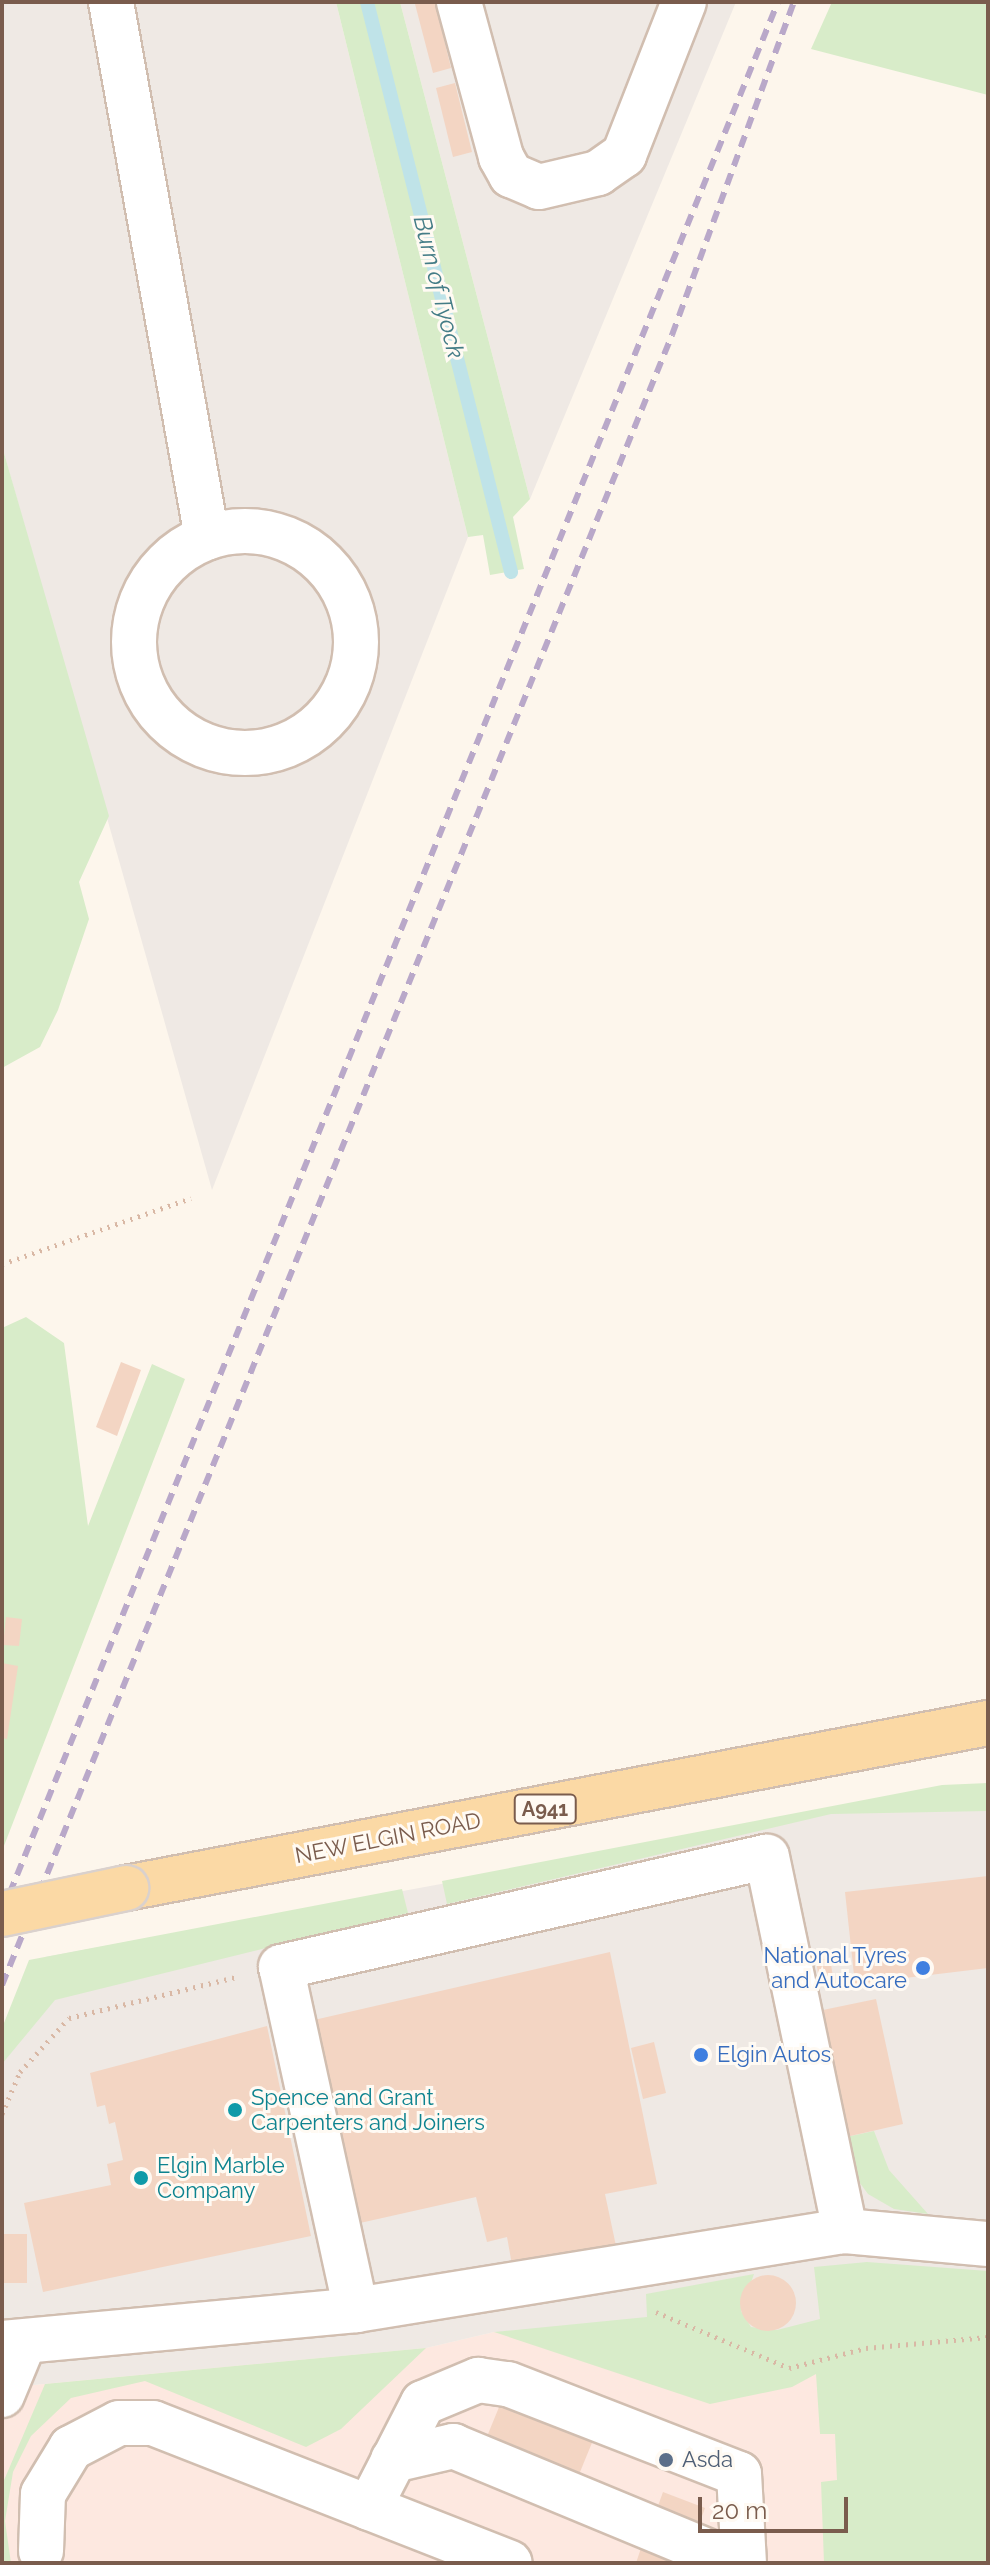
<!DOCTYPE html>
<html>
<head>
<meta charset="utf-8">
<style>
  body { margin:0 }
  #map { position:relative; width:990px; height:2565px; overflow:hidden; background:#fdf6ec; font-family:Raleway,sans-serif }
  div>[style] { position:absolute }
  [style*='--x'] { left:calc(var(--x)*1px); top:calc(var(--y)*1px); width:calc(var(--w)*1px); rotate:calc(var(--a)*1deg) }
  .commercial>* { inset:0; background:#fde8e0 }
  .industrial>* { inset:0; background:#efe9e4 }
  .green>* { inset:0; background:#d8ecc9 }
  .stream>* { height:14px; margin:-7px; padding:0 7px; transform-origin:7px; border-radius:7px; background:#bfe3e8 }
  .building>* { inset:0; background:#f3d5c3 }
  .round { border-radius:50% }
  .path>* { height:5px; margin-top:-2.5px; transform-origin:0; background:repeating-linear-gradient(90deg,#d9b8a5 0 2px,transparent 0 8px) }
  .roads { filter:drop-shadow(2px 0 #d1beb0) drop-shadow(-2px 0 #d1beb0) drop-shadow(0 2px #d1beb0) drop-shadow(0 -2px #d1beb0) }
  .minor>* { height:44px; margin:-22px; padding:0 22px; transform-origin:22px; border-radius:22px; background:#fff }
  .minor>.ring { margin:-22px; padding:0; box-sizing:content-box; background:none; border:44px solid #fff; border-radius:50% }
  .major>* { height:44px; margin:-22px; padding:0 22px; transform-origin:22px; border-radius:22px; background:#fbd9a5 }
  .rail>* { height:6px; margin-top:-3px; transform-origin:0; background:repeating-linear-gradient(90deg,#b9a8c9 0 12px,transparent 0 20px) }
  .bridges { filter:drop-shadow(2px 0 #dad1cd) drop-shadow(-2px 0 #dad1cd) drop-shadow(0 2px #dad1cd) drop-shadow(0 -2px #dad1cd) }
  .major-bridge>* { height:44px; margin:-22px; padding:0 22px; transform-origin:22px; border-radius:22px; background:#fbd9a5 }
  .dots>* { width:22px; height:22px; translate:-50% -50%; box-sizing:border-box; border:4px solid #fffaf3; border-radius:50% }
  span { translate:-50% -50%; white-space:nowrap; text-align:center; line-height:1.15; -webkit-text-stroke:6px #fffaf3; paint-order:stroke }
  .shield-label span { padding:2px 6px; background:#fffaf3; border:2px solid; border-radius:6px; -webkit-text-stroke-width:0 }
  .shield-label { font-size:20px; color:#7a5c4d; font-weight:700 }
  .street-label { font-size:22px; color:#7a5c4d }
  .shop-label { font-size:22px; color:#366cbe }
  .right { translate:-100% -50%; text-align:right }
  .left { translate:0 -50%; text-align:left }
  .culture-label { font-size:22px; color:#0d838f }
  .service-label { font-size:22px; color:#4e5e75 }
  .water-label { font-size:24px; color:#437c86; font-style:italic }
  .frame { position:absolute; inset:0; border:4px solid #7a5c4d; pointer-events:none }
  .scale { position:absolute; left:698px; top:2497px; width:150px; height:36px; box-sizing:border-box; border:4px solid #7a5c4d; border-top:0; padding-left:10px; font-size:24px; line-height:28px; white-space:nowrap; color:#7a5c4d; -webkit-text-stroke:6px #fffaf3; paint-order:stroke }
</style>
</head>
<body>
<div id="map">
  <div class="commercial">
    <div style="clip-path:polygon(494px 2332px,816px 2373px,988px 2347px,988px 2563px,2px 2563px,2px 2388px,426px 2348px)"></div>
  </div>
  <div class="industrial">
    <div style="clip-path:polygon(2px 2px,336px 2px,468px 537px,212px 1190px,2px 446px)"></div>
    <div style="clip-path:polygon(400px 2px,736px 2px,530px 499px)"></div>
    <div style="clip-path:polygon(988px 1783px,988px 2347px,494px 2332px,426px 2348px,2px 2388px,2px 2062px,45px 1957px)"></div>
  </div>
  <div class="green">
    <div style="clip-path:polygon(336px 2px,400px 2px,530px 499px,513px 517px,524px 569px,490px 575px,483px 535px,468px 537px)"></div>
    <div style="clip-path:polygon(832px 2px,988px 2px,988px 95px,811px 49px)"></div>
    <div style="clip-path:polygon(2px 446px,109px 816px,79px 882px,89px 919px,58px 1010px,40px 1047px,2px 1068px)"></div>
    <div style="clip-path:polygon(26px 1317px,64px 1343px,88px 1526px,152px 1364px,185px 1379px,2px 1851px,2px 1328px)"></div>
    <div style="clip-path:polygon(988px 1783px,988px 1811px,831px 1814px,447px 1904px,442px 1881px,942px 1785px)"></div>
    <div style="clip-path:polygon(402px 1889px,408px 1913px,55px 2000px,2px 2064px,2px 2028px,29px 1960px)"></div>
    <div style="clip-path:polygon(874px 2131px,889px 2170px,928px 2214px,894px 2209px,868px 2194px,851px 2171px,846px 2137px)"></div>
    <div style="clip-path:polygon(867px 2262px,988px 2271px,988px 2563px,824px 2563px,821px 2482px,837px 2480px,835px 2434px,820px 2434px,816px 2374px,792px 2387px,710px 2404px,494px 2332px,647px 2317px,646px 2294px,754px 2274px,741px 2311px,751px 2327px,777px 2330px,820px 2319px,814px 2267px)"></div>
    <div style="clip-path:polygon(426px 2348px,341px 2429px,306px 2447px,145px 2381px,71px 2398px,31px 2436px,13px 2472px,5px 2521px,11px 2563px,2px 2563px,2px 2485px,45px 2384px)"></div>
  </div>
  <div class="stream">
    <div style="--x:367;--y:2;--w:588;--a:75.82"></div>
  </div>
  <div class="building">
    <div style="clip-path:polygon(423px 2px,435px 2px,451px 68px,433px 73px,415px 4px)"></div>
    <div style="clip-path:polygon(455px 83px,472px 152px,453px 157px,436px 88px)"></div>
    <div style="clip-path:polygon(121px 1362px,141px 1370px,117px 1436px,96px 1427px)"></div>
    <div style="clip-path:polygon(6px 1617px,22px 1619px,19px 1646px,3px 1645px)"></div>
    <div style="clip-path:polygon(2px 1663px,18px 1666px,7px 1739px,2px 1738px)"></div>
    <div style="clip-path:polygon(988px 1876px,988px 1968px,855px 1984px,845px 1892px)"></div>
    <div style="clip-path:polygon(610px 1952px,657px 2184px,605px 2194px,616px 2246px,512px 2265px,507px 2237px,487px 2242px,476px 2197px,360px 2223px,314px 2020px)"></div>
    <div style="clip-path:polygon(830px 1958px,833px 1977px,819px 1980px,816px 1960px)"></div>
    <div style="clip-path:polygon(876px 1999px,903px 2124px,846px 2137px,818px 2011px)"></div>
    <div style="clip-path:polygon(267px 2026px,311px 2236px,43px 2292px,24px 2203px,111px 2185px,107px 2164px,123px 2160px,115px 2122px,109px 2124px,105px 2105px,97px 2107px,90px 2073px)"></div>
    <div style="clip-path:polygon(654px 2042px,666px 2093px,643px 2099px,631px 2048px)"></div>
    <div style="clip-path:polygon(2px 2234px,27px 2234px,27px 2283px,2px 2283px)"></div>
    <div class="round" style="left:740px;top:2275px;width:56px;height:56px"></div>
    <div style="clip-path:polygon(513px 2373px,605px 2411px,562px 2516px,470px 2478px)"></div>
    <div style="clip-path:polygon(663px 2492px,705px 2508px,697px 2530px,655px 2514px)"></div>
    <div style="clip-path:polygon(643px 2542px,684px 2563px,636px 2563px)"></div>
  </div>
  <div class="path">
    <div style="--x:2;--y:1264;--w:200;--a:-19.2"></div>
    <div style="--x:2;--y:2114;--w:46;--a:-66.8"></div>
    <div style="--x:20;--y:2072;--w:73;--a:-47.8"></div>
    <div style="--x:69;--y:2018;--w:172;--a:-13.8"></div>
    <div style="--x:656;--y:2312;--w:144;--a:22.8"></div>
    <div style="--x:789;--y:2368;--w:80;--a:-14.6"></div>
    <div style="--x:866;--y:2348;--w:122;--a:-5.2"></div>
  </div>
  <div class="roads">
    <div class="minor">
      <div style="--x:111;--y:2;--w:544;--a:79.83"></div>
      <div style="--x:459;--y:2;--w:161;--a:74.8"></div>
      <div style="--x:501;--y:157;--w:21;--a:61"></div>
      <div style="--x:511;--y:175;--w:30;--a:23"></div>
      <div style="--x:539;--y:187;--w:61;--a:-13.3"></div>
      <div style="--x:598;--y:173;--w:32;--a:-35"></div>
      <div style="--x:624;--y:155;--w:164;--a:-68.6"></div>
      <div class="ring" style="left:134px;top:531px;width:178px;height:178px"></div>
      <div style="--x:356;--y:2310;--w:351;--a:-102.3"></div>
      <div style="--x:281;--y:1967;--w:498;--a:-12.8"></div>
      <div style="--x:767;--y:1857;--w:382;--a:78.2"></div>
      <div style="--x:2;--y:2343;--w:356;--a:-5.3"></div>
      <div style="--x:356;--y:2310;--w:495;--a:-9.2"></div>
      <div style="--x:845;--y:2231;--w:144;--a:5.2"></div>
      <div style="--x:2;--y:2395;--w:57;--a:-67.5"></div>
      <div style="--x:393;--y:2460;--w:62;--a:-13.1"></div>
      <div style="--x:453;--y:2446;--w:306;--a:22.5"></div>
      <div style="--x:369;--y:2508;--w:118;--a:-62.8"></div>
      <div style="--x:423;--y:2403;--w:60;--a:-22.7"></div>
      <div style="--x:478;--y:2380;--w:30;--a:8"></div>
      <div style="--x:508;--y:2384;--w:248;--a:21.3"></div>
      <div style="--x:739;--y:2474;--w:89;--a:86.8"></div>
      <div style="--x:41;--y:2551;--w:57;--a:-88"></div>
      <div style="--x:43;--y:2494;--w:54;--a:-58.7"></div>
      <div style="--x:71;--y:2448;--w:54;--a:-27.5"></div>
      <div style="--x:119;--y:2423;--w:34;--a:0"></div>
      <div style="--x:153;--y:2423;--w:383;--a:21.4"></div>
    </div>
    <div class="major">
      <div style="--x:126;--y:1888;--w:878;--a:-10.84"></div>
    </div>
  </div>
  <div class="rail">
    <div style="--x:2;--y:1912;--w:2062;--a:-67.89"></div>
    <div style="--x:2;--y:1985;--w:1781;--a:-67.9"></div>
    <div style="--x:672;--y:335;--w:355;--a:-69.9"></div>
  </div>
  <div class="bridges">
    <div class="major-bridge">
      <div style="--x:2;--y:1914;--w:127;--a:-11.8"></div>
    </div>
  </div>
  <div class="dots">
    <div style="left:923px;top:1968px;background:#3f7fe0"></div>
    <div style="left:701px;top:2055px;background:#3f7fe0"></div>
    <div style="left:235px;top:2110px;background:#0f9aa8"></div>
    <div style="left:141px;top:2178px;background:#0f9aa8"></div>
    <div style="left:666px;top:2460px;background:#5c6f8a"></div>
  </div>
  <div class="shield-label">
    <span style="left:545px;top:1809px">A941</span>
  </div>
  <div class="street-label">
    <span style="left:388px;top:1838px;rotate:-11deg">NEW ELGIN ROAD</span>
  </div>
  <div class="shop-label">
    <span class="right" style="left:907px;top:1968px">National Tyres<br>and Autocare</span>
    <span class="left" style="left:717px;top:2055px">Elgin Autos</span>
  </div>
  <div class="culture-label">
    <span class="left" style="left:251px;top:2110px">Spence and Grant<br>Carpenters and Joiners</span>
    <span class="left" style="left:157px;top:2178px">Elgin Marble<br>Company</span>
  </div>
  <div class="service-label">
    <span class="left" style="left:682px;top:2460px">Asda</span>
  </div>
  <div class="water-label">
    <span style="left:439px;top:287px;rotate:76deg">Burn of Tyock</span>
  </div>
  <div class="frame"></div>
  <div class="scale">20 m</div>
</div>
</body>
</html>
